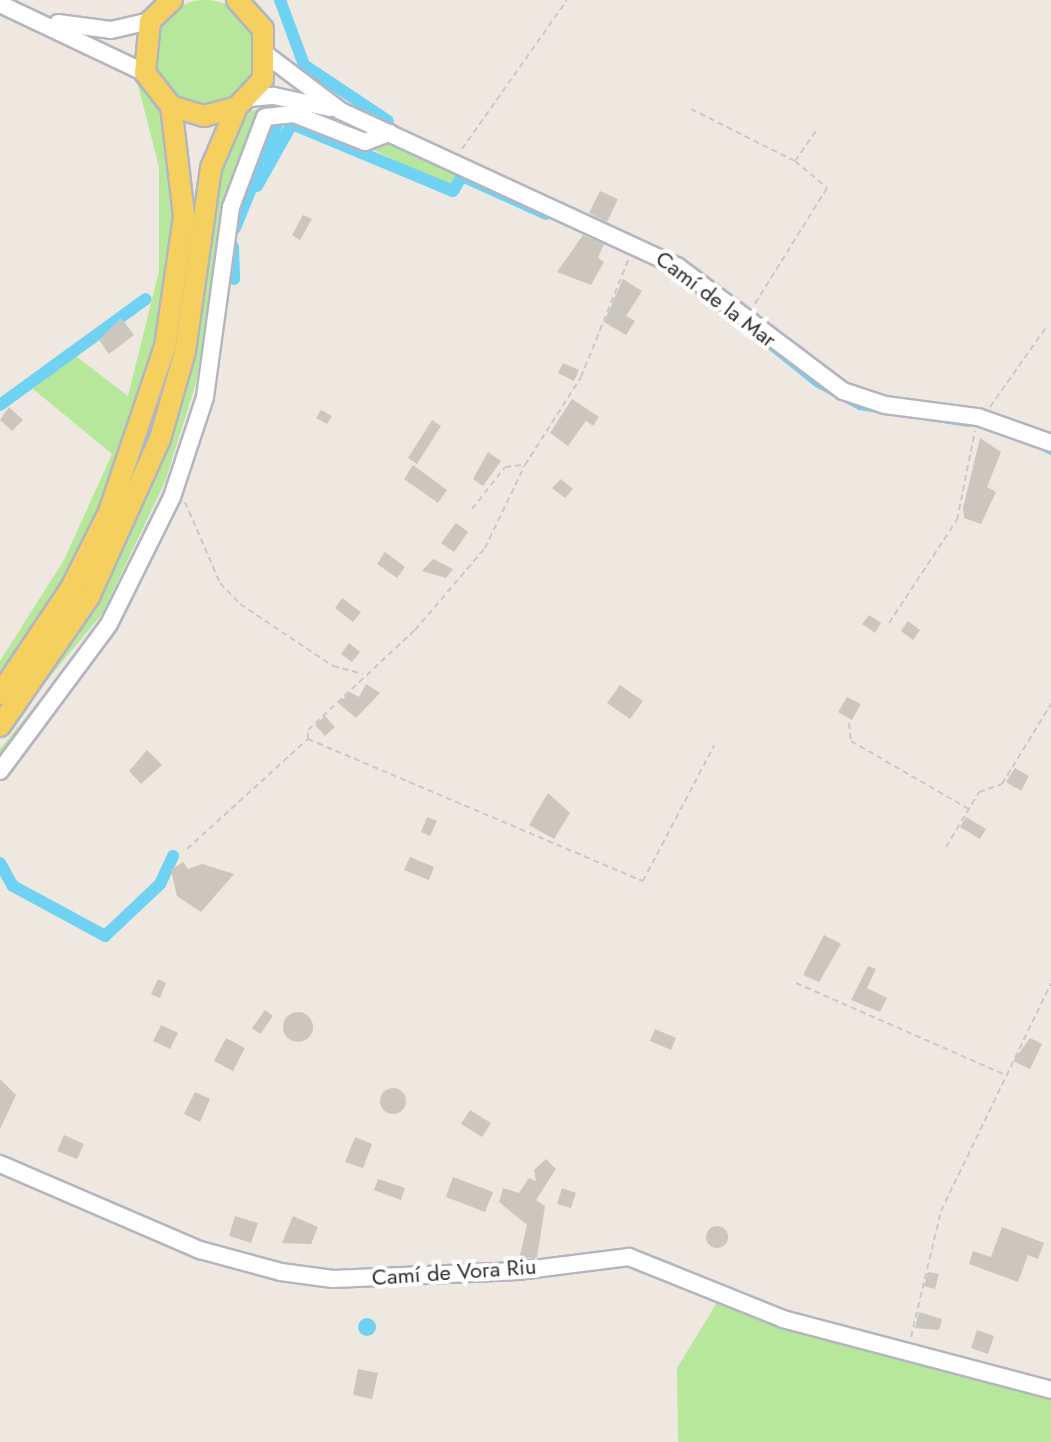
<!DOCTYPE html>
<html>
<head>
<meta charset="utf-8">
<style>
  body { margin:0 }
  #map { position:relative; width:1051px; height:1442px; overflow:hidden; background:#efe8e0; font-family:Jost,sans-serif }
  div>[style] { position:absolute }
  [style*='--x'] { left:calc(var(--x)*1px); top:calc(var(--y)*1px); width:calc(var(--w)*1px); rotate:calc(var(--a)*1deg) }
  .green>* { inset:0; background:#b6e79b }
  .round { border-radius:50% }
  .water>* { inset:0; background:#70d2f3 }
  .stream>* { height:4px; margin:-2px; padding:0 2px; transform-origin:2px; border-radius:2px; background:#70d2f3 }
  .canal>* { height:12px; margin:-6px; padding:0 6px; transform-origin:6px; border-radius:6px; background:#70d2f3 }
  .building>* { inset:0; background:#cbc6be }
  .path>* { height:2px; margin-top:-1px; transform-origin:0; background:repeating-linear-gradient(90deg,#c8c8c8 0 6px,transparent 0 10px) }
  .roads { filter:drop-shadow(2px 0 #b3b6c1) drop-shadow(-2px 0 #b3b6c1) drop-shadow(0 2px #b3b6c1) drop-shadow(0 -2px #b3b6c1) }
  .minor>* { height:16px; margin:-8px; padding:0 8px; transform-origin:8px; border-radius:8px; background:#fff }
  .major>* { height:20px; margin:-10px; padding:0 10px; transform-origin:10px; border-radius:10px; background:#f6d05e }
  span { translate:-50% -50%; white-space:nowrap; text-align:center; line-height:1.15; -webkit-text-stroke:8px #fff; paint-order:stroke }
  .street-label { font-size:22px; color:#2d2d2d }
</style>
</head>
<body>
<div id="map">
  <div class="green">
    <div class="round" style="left:153px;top:0;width:104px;height:104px"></div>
    <div style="clip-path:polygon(134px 70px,165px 119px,175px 222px,157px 335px,99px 508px,55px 594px,0 676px,0 661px,64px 560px,112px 454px,33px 389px,73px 354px,128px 396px,159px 271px,159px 167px)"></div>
    <div style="clip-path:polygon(259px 109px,223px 204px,196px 383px,165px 482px,102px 614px,39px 690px,98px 597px,154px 477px,191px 362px,222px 163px,250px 111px)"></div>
    <div style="clip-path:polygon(388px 140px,462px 169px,451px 187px,365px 146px)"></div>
    <div style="clip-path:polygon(109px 615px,0 763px,0 749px)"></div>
    <div style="clip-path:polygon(721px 1296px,1051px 1392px,1051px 1442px,678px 1442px,677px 1368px)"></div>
  </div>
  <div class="water">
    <div class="round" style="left:358px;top:1318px;width:18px;height:18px"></div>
  </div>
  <div class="stream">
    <div style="--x:671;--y:271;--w:19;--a:39"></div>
    <div style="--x:719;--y:307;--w:124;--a:38.8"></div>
    <div style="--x:816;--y:385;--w:49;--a:28.1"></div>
    <div style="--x:859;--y:408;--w:111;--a:8.8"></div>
    <div style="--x:1035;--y:445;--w:18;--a:27"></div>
  </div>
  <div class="canal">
    <div style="--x:280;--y:0;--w:69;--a:69.7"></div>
    <div style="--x:307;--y:67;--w:97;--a:33.7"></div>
    <div style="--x:257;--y:186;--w:71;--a:-60.6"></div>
    <div style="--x:292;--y:124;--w:174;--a:22.6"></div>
    <div style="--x:453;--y:191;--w:17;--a:-59"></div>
    <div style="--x:462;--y:176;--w:92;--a:24.3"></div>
    <div style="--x:235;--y:228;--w:120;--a:-67.9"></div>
    <div style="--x:233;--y:247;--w:32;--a:88"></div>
    <div style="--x:0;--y:405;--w:180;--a:-36"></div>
    <div style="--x:0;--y:863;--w:26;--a:61"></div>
    <div style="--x:13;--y:886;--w:105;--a:28.5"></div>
    <div style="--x:105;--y:936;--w:76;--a:-43.4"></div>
    <div style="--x:160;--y:884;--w:31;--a:-65"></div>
  </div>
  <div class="building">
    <div style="clip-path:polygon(600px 191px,618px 199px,607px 222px,589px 213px)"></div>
    <div style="clip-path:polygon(303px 215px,312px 219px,300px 240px,292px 235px)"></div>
    <div style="clip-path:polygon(583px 235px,604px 244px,598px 258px,604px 262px,591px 285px,557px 272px)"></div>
    <div style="clip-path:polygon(623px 279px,642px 291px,626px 316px,635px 321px,626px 335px,604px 322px)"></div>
    <div style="clip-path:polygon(121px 318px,134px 335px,109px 354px,99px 340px)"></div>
    <div style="clip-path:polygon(563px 363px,579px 370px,574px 381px,558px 373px)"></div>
    <div style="clip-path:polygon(572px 399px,599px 417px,593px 426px,586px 421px,568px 446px,550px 433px)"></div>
    <div style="clip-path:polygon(9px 407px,23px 420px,12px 431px,0 420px)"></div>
    <div style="clip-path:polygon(321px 410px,332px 416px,327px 424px,316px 418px)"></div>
    <div style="clip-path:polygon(432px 420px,441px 426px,417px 464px,408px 458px)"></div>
    <div style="clip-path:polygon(980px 438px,1001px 452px,987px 487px,996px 492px,981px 524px,964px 518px,963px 508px)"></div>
    <div style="clip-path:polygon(488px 452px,501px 461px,483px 486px,473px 479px)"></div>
    <div style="clip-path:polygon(413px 465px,447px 490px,438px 503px,404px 479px)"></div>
    <div style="clip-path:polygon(561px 479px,573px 489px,565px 498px,552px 488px)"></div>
    <div style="clip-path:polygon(456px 523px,468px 532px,454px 552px,441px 543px)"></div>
    <div style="clip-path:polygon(385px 552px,405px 567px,397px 578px,377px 564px)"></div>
    <div style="clip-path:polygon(433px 559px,453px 569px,446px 578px,422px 571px)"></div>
    <div style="clip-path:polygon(342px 598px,361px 612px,353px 622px,335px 608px)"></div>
    <div style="clip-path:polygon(869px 615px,881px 623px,875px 633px,862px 624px)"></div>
    <div style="clip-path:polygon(908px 621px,920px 630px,913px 640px,901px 631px)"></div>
    <div style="clip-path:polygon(349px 643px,360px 652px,352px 662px,341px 654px)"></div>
    <div style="clip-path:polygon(366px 684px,380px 693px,356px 718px,338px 703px,350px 692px,359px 697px)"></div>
    <div style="clip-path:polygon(620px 685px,643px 701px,630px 719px,607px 703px)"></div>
    <div style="clip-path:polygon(847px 697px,861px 704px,852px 720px,838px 712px)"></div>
    <div style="clip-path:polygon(325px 716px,335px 727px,325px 736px,315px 725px)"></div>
    <div style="clip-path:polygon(147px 750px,162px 765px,141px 784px,129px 771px)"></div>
    <div style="clip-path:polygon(1015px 768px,1029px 776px,1021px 791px,1006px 782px)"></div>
    <div style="clip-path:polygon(548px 793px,570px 813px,554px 839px,529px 825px)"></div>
    <div style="clip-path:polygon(427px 817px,437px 821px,430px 836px,421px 832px)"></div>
    <div style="clip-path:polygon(966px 817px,986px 829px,980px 839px,960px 827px)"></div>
    <div style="clip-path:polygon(410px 857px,434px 867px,429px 880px,404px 870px)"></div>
    <div style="clip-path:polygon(183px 862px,188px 869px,202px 864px,234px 874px,201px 912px,177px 896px,171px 870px)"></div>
    <div style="clip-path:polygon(824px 935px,841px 944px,819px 982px,803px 975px)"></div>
    <div style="clip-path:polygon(868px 966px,876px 969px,867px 988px,887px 998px,880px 1012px,851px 1000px)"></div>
    <div style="clip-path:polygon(158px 979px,166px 983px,160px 998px,151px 994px)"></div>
    <div style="clip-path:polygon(265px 1010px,273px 1016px,260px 1034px,252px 1028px)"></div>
    <div class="round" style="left:283px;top:1012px;width:30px;height:30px"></div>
    <div style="clip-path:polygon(161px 1025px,178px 1033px,170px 1049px,153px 1041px)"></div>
    <div style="clip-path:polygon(655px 1029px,676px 1038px,671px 1050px,650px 1041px)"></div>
    <div style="clip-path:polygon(226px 1038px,245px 1048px,233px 1071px,214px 1061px)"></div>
    <div style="clip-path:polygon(1030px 1038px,1042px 1044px,1030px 1069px,1013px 1061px)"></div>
    <div style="clip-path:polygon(0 1079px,16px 1095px,0 1129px)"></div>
    <div class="round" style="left:380px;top:1088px;width:26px;height:26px"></div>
    <div style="clip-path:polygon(195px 1092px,210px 1099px,200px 1122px,184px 1114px)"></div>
    <div style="clip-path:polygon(470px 1110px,491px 1123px,482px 1137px,461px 1124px)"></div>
    <div style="clip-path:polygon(64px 1135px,84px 1144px,77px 1159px,57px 1151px)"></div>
    <div style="clip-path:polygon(355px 1137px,372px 1144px,363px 1168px,345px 1162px)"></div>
    <div style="clip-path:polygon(546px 1159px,556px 1169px,536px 1200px,545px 1206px,537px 1258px,519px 1259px,527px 1225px,499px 1202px,503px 1188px,519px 1193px,529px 1178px,536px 1181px,534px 1170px)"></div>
    <div style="clip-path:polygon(453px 1177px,493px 1192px,485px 1212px,446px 1197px)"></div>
    <div style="clip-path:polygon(378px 1179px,405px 1188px,401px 1200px,374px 1190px)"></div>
    <div style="clip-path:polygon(562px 1188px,576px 1193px,571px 1208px,557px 1204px)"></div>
    <div style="clip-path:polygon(235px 1216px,258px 1223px,251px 1243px,229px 1236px)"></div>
    <div style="clip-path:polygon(293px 1216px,318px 1227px,311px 1244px,282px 1243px)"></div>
    <div class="round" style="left:706px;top:1226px;width:22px;height:22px"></div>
    <div style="clip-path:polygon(1002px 1227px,1044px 1243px,1038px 1259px,1028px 1255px,1018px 1282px,969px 1264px,973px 1251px,991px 1257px)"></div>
    <div style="clip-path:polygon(928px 1272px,939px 1274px,935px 1289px,924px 1286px)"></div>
    <div style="clip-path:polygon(919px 1312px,942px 1319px,939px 1330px,915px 1328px)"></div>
    <div style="clip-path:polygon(977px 1330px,994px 1336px,988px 1354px,971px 1348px)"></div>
    <div style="clip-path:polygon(358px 1369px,378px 1373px,372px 1399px,353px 1395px)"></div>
  </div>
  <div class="path">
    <div style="--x:691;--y:109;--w:116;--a:26.6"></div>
    <div style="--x:795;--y:161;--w:42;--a:40.2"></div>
    <div style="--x:827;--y:188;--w:140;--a:121.9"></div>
    <div style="--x:462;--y:149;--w:182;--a:-54.8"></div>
    <div style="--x:795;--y:161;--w:38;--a:-55"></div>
    <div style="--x:990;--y:407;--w:99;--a:-54.9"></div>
    <div style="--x:185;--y:502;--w:88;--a:66.6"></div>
    <div style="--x:220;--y:583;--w:29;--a:46"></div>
    <div style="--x:240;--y:604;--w:112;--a:33.7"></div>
    <div style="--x:333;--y:666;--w:31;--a:15"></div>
    <div style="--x:472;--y:509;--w:53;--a:-51.8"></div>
    <div style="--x:505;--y:467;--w:17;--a:-7"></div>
    <div style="--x:889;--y:623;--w:123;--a:-56.6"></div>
    <div style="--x:957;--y:520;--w:91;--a:-78.6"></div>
    <div style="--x:849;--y:723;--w:18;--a:84"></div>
    <div style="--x:851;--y:741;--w:136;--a:30"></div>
    <div style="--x:308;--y:739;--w:364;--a:23"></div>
    <div style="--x:643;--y:881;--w:153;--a:-62.3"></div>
    <div style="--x:946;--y:847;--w:64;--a:-59"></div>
    <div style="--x:979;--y:792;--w:24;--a:-19"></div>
    <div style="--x:1002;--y:784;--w:94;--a:-58.5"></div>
    <div style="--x:187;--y:849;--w:164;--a:-42.3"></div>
    <div style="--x:308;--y:739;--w:9;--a:-90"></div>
    <div style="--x:308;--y:730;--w:146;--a:-43.1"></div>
    <div style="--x:415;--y:630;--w:108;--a:-49.5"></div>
    <div style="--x:485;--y:548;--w:92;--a:-64.3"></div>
    <div style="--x:525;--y:465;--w:104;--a:-57.5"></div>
    <div style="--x:581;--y:377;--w:128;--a:-68"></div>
    <div style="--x:796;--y:983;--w:226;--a:23.7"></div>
    <div style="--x:911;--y:1337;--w:130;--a:-76.6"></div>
    <div style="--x:941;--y:1211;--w:253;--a:-64.2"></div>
  </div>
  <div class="roads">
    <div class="minor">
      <div style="--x:0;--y:4;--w:161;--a:25.4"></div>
      <div style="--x:58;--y:23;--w:53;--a:7.5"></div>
      <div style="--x:111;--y:30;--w:40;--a:-13"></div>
      <div style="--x:268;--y:56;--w:91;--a:37"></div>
      <div style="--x:341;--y:111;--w:370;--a:24.8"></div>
      <div style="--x:677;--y:266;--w:208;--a:37"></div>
      <div style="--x:843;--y:391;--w:44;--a:18.4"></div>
      <div style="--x:885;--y:405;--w:94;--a:7.4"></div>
      <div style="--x:978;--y:417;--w:77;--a:19.6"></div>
      <div style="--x:249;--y:98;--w:25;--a:-5"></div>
      <div style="--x:274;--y:96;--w:57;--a:12.1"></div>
      <div style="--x:0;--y:771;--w:183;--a:-53.4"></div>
      <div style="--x:109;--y:624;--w:142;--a:-63.6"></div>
      <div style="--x:172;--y:497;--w:105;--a:-71.7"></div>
      <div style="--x:205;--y:397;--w:192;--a:-82.2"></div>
      <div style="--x:231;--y:207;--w:96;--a:-69.3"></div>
      <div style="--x:265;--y:117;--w:29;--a:-6"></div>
      <div style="--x:294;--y:114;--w:76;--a:21.5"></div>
      <div style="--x:365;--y:142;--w:26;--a:-21"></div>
      <div style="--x:0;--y:1164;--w:218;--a:23.3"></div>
      <div style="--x:200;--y:1250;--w:84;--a:15.2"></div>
      <div style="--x:281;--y:1272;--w:52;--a:7.7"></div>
      <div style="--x:333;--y:1279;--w:185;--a:-2.5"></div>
      <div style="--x:518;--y:1271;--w:112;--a:-7.2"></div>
      <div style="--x:629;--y:1257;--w:166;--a:21.9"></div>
      <div style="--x:783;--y:1319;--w:277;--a:14.8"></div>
    </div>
    <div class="major">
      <div style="--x:172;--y:0;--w:30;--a:136"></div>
      <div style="--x:150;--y:21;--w:52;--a:95.5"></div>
      <div style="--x:145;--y:73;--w:42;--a:51.8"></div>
      <div style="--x:171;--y:106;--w:34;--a:17"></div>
      <div style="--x:204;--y:116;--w:34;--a:-15"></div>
      <div style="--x:237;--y:107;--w:38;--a:-47"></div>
      <div style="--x:263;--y:79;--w:50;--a:-90"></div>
      <div style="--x:263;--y:29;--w:39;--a:-132"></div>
      <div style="--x:0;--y:694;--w:128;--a:-56.2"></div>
      <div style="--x:71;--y:588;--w:85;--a:-63.4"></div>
      <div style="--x:109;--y:512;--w:174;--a:-71.3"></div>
      <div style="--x:165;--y:347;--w:132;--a:-81.7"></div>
      <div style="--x:184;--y:216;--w:111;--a:-96.7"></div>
      <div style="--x:0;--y:726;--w:157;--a:-55.4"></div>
      <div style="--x:89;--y:597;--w:173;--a:-65.8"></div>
      <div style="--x:160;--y:439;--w:91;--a:-74.1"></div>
      <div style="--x:185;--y:351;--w:185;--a:-81.9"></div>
      <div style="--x:211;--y:168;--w:66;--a:-66.9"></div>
    </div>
  </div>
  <div class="street-label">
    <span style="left:716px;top:299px;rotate:37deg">Camí de la Mar</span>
    <span style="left:454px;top:1272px;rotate:-4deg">Camí de Vora Riu</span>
  </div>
</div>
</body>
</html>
